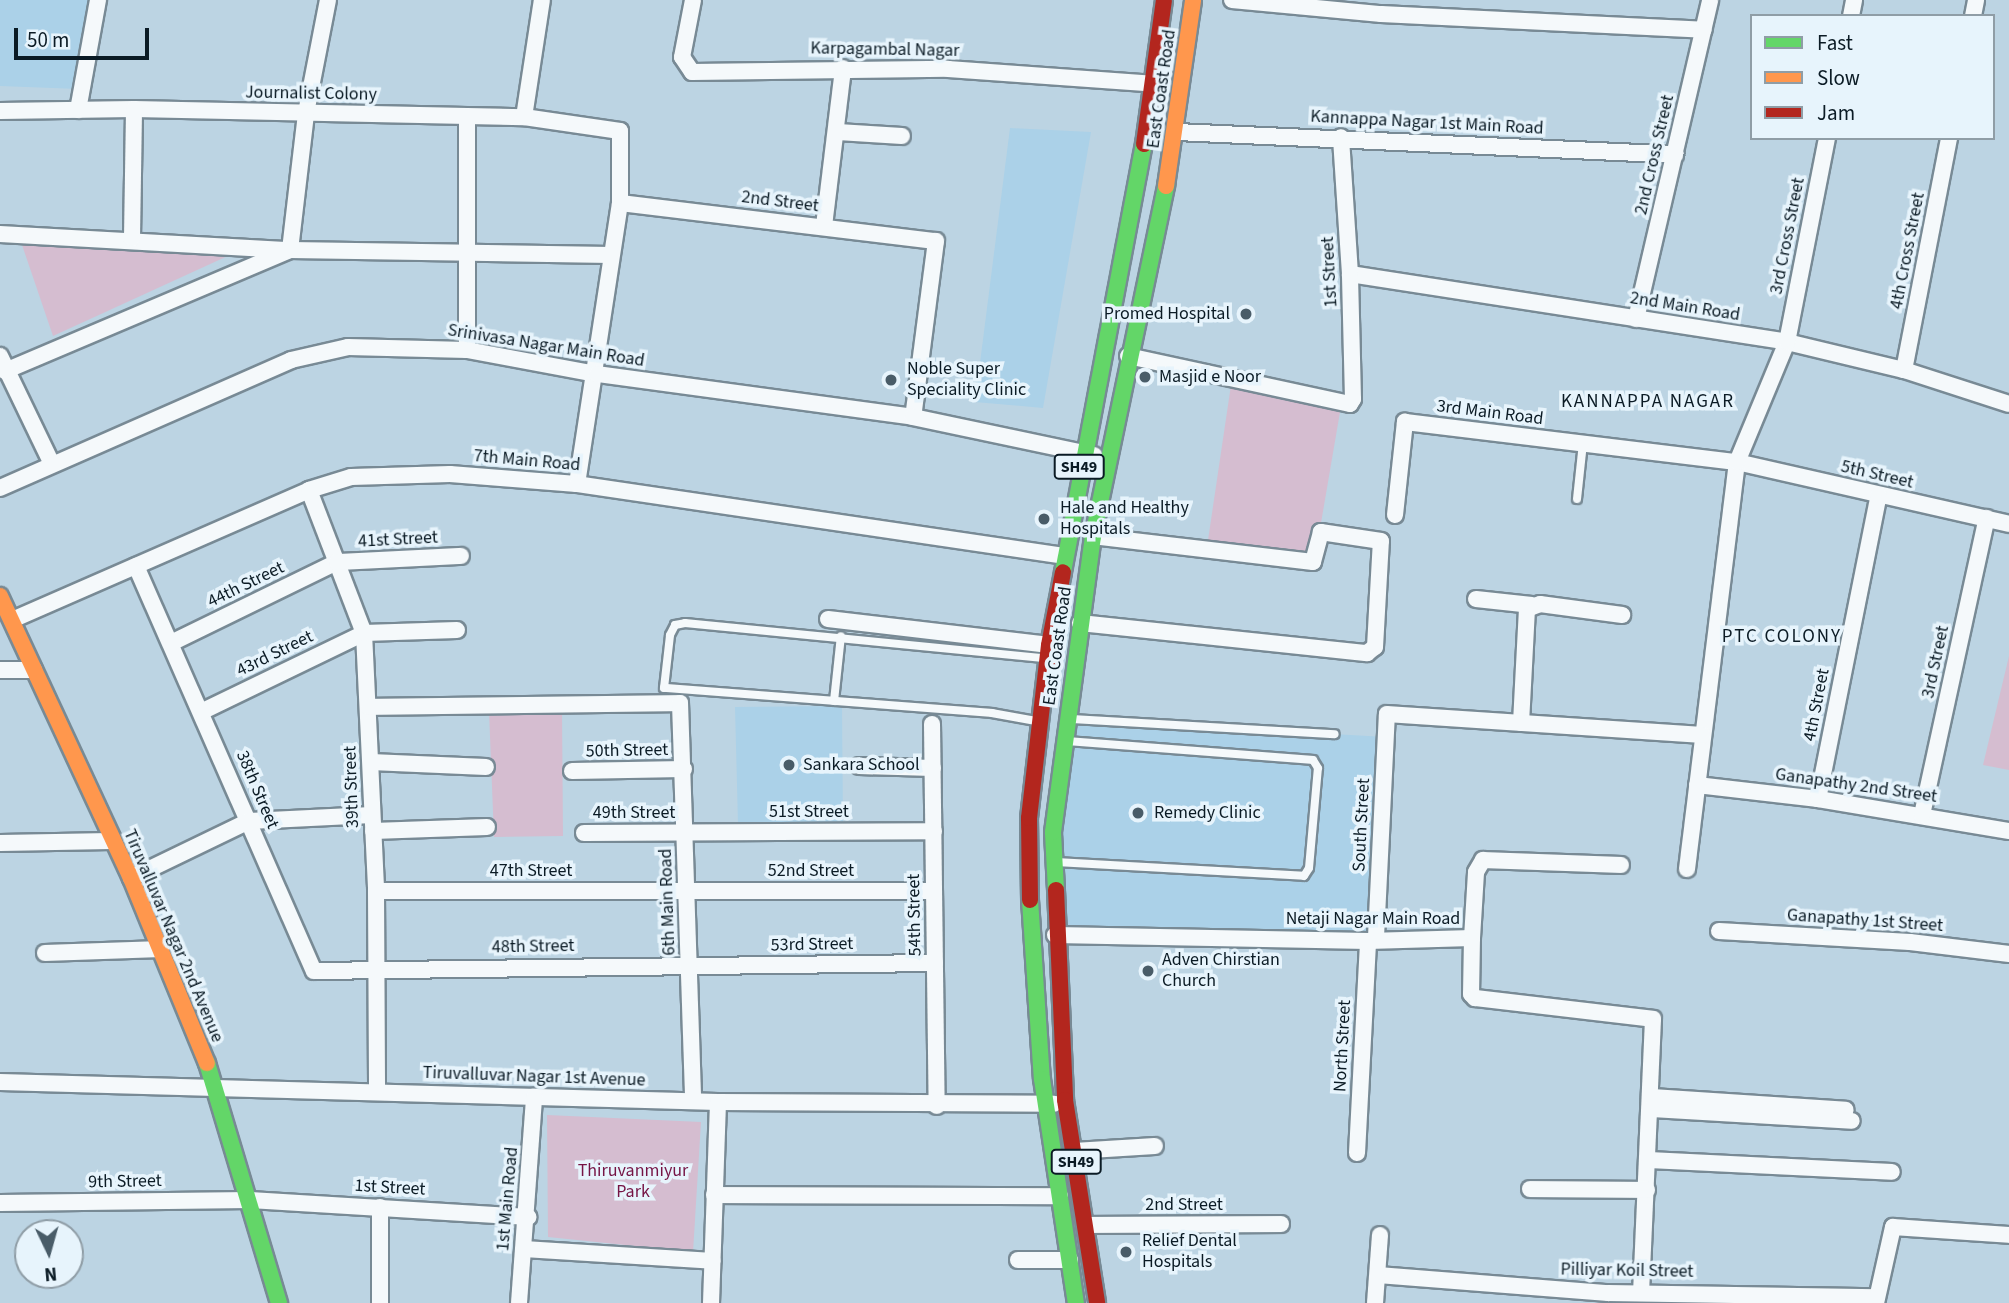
<!DOCTYPE html>
<html>
<head>
<meta charset="utf-8">
<style>
  body { margin:0 }
  #map { position:relative; width:2009px; height:1303px; overflow:hidden; background:#bcd4e3; font-family:"Source Sans 3",sans-serif }
  div>[style] { position:absolute }
  [style*='--x'] { left:calc(var(--x)*1px); top:calc(var(--y)*1px); width:calc(var(--w)*1px); rotate:calc(var(--a)*1deg) }
  .built>* { inset:0; background:#abd1e8 }
  .green>* { inset:0; background:#d5bdd0 }
  .roads { filter:drop-shadow(2px 0 #788a95) drop-shadow(-2px 0 #788a95) drop-shadow(0 2px #788a95) drop-shadow(0 -2px #788a95) }
  .lane>* { height:8px; margin:-4px; padding:0 4px; transform-origin:4px; border-radius:4px; background:#f5f9fb }
  .street>* { height:16px; margin:-8px; padding:0 8px; transform-origin:8px; border-radius:8px; background:#f5f9fb }
  .fast>* { height:16px; margin:-8px; padding:0 8px; transform-origin:8px; border-radius:8px; background:#63d668 }
  .slow>* { height:16px; margin:-8px; padding:0 8px; transform-origin:8px; border-radius:8px; background:#ff974d }
  .jam>* { height:16px; margin:-8px; padding:0 8px; transform-origin:8px; border-radius:8px; background:#b3261e }
  .dots>* { width:19px; height:19px; translate:-50% -50%; box-sizing:border-box; border:4px solid #e7f4fc; border-radius:50% }
  span { translate:-50% -50%; white-space:nowrap; text-align:center; line-height:1.15; -webkit-text-stroke:7px #e7f4fc; paint-order:stroke }
  .shield-label span { padding:2px 5px; background:#e7f4fc; border:2px solid; border-radius:5px; -webkit-text-stroke-width:0 }
  .shield-label { font-size:16px; color:#0b1b25; font-weight:700 }
  .street-label { font-size:18px; color:#0b1b25 }
  .poi-label { font-size:18px; color:#0b1b25 }
  .right { translate:-100% -50%; text-align:right }
  .left { translate:0 -50%; text-align:left }
  .park-label { font-size:18px; color:#751445 }
  .neighbourhood-label { font-size:19px; color:#0b1b25; letter-spacing:2px }
  .legend { position:absolute; left:1750px; top:14px; width:245px; height:126px; box-sizing:border-box; background:#e7f4fc; border:2px solid #8f9da6; margin:0; padding:9px 12px; list-style:none; font-size:21px; color:#0b1b25 }
  .legend li { display:flex; align-items:center; gap:14px; height:35px }
  .legend b { width:35px; border:2px solid #8f9da6 }
  .north { position:absolute; left:14px; top:1219px; width:70px; height:70px; box-sizing:border-box; background:#e7f4fc; border:2px solid #8f9da6; border-radius:50%; rotate:175deg; font-size:19px; font-weight:700; line-height:28px; text-align:center; color:#0b1b25 }
  .north::after { content:''; display:block; margin:auto; width:24px; height:32px; background:#495c68; clip-path:polygon(50% 0,100% 100%,50% 72%,0 100%) }
  .scale { position:absolute; left:14px; top:28px; width:135px; height:32px; box-sizing:border-box; border:4px solid #0b1b25; border-top:0; padding-left:9px; font-size:21px; line-height:24px; white-space:nowrap; color:#0b1b25; -webkit-text-stroke:5px #e7f4fc; paint-order:stroke }
</style>
</head>
<body>
<div id="map">
  <div class="built">
    <div style="clip-path:polygon(0 0,94px 0,79px 89px,0 86px)"></div>
    <div style="clip-path:polygon(1010px 128px,1091px 132px,1043px 408px,975px 402px)"></div>
    <div style="clip-path:polygon(842px 706px,843px 823px,738px 824px,735px 707px)"></div>
    <div style="clip-path:polygon(1067px 719px,1386px 737px,1373px 934px,1055px 935px)"></div>
  </div>
  <div class="green">
    <div style="clip-path:polygon(20px 239px,243px 249px,53px 336px)"></div>
    <div style="clip-path:polygon(1231px 385px,1340px 412px,1315px 558px,1207px 547px)"></div>
    <div style="clip-path:polygon(2009px 656px,2009px 770px,1983px 765px)"></div>
    <div style="clip-path:polygon(562px 710px,563px 836px,494px 837px,489px 711px)"></div>
    <div style="clip-path:polygon(547px 1115px,701px 1122px,693px 1252px,548px 1237px)"></div>
  </div>
  <div class="roads">
    <div class="lane">
      <div style="--x:1577;--y:499;--w:56;--a:-83.9"></div>
      <div style="--x:834;--y:701;--w:65;--a:-83.9"></div>
      <div style="--x:1072;--y:719;--w:263;--a:3.3"></div>
      <div style="--x:1036;--y:721;--w:45;--a:-169.7"></div>
      <div style="--x:992;--y:713;--w:329;--a:-175.6"></div>
      <div style="--x:664;--y:688;--w:53;--a:-83.5"></div>
      <div style="--x:670;--y:635;--w:11;--a:-63"></div>
      <div style="--x:675;--y:625;--w:10;--a:-11"></div>
      <div style="--x:685;--y:623;--w:360;--a:5.6"></div>
      <div style="--x:1056;--y:862;--w:248;--a:3.2"></div>
      <div style="--x:1304;--y:876;--w:9;--a:-58"></div>
      <div style="--x:1309;--y:868;--w:100;--a:-84.9"></div>
      <div style="--x:1318;--y:768;--w:9;--a:-122"></div>
      <div style="--x:1313;--y:760;--w:246;--a:-175.6"></div>
    </div>
    <div class="street">
      <div style="--x:693;--y:0;--w:58;--a:100.9"></div>
      <div style="--x:682;--y:57;--w:18;--a:56"></div>
      <div style="--x:692;--y:72;--w:256;--a:-0.7"></div>
      <div style="--x:948;--y:69;--w:208;--a:4.1"></div>
      <div style="--x:1232;--y:0;--w:150;--a:5.4"></div>
      <div style="--x:1381;--y:14;--w:323;--a:2.8"></div>
      <div style="--x:1851;--y:16;--w:16;--a:-79"></div>
      <div style="--x:1973;--y:16;--w:16;--a:-79"></div>
      <div style="--x:78;--y:110;--w:112;--a:-79.7"></div>
      <div style="--x:0;--y:111;--w:134;--a:-0.9"></div>
      <div style="--x:134;--y:109;--w:390;--a:1.2"></div>
      <div style="--x:524;--y:117;--w:97;--a:8.3"></div>
      <div style="--x:620;--y:131;--w:72;--a:90"></div>
      <div style="--x:620;--y:203;--w:284;--a:98.7"></div>
      <div style="--x:524;--y:117;--w:118;--a:-81.3"></div>
      <div style="--x:838;--y:132;--w:64;--a:3.6"></div>
      <div style="--x:1177;--y:132;--w:499;--a:2.6"></div>
      <div style="--x:620;--y:203;--w:318;--a:6.9"></div>
      <div style="--x:936;--y:241;--w:177;--a:97.4"></div>
      <div style="--x:824;--y:226;--w:159;--a:-83.1"></div>
      <div style="--x:0;--y:234;--w:290;--a:3.2"></div>
      <div style="--x:290;--y:250;--w:321;--a:0.9"></div>
      <div style="--x:132;--y:238;--w:129;--a:-89.1"></div>
      <div style="--x:1350;--y:274;--w:442;--a:8.8"></div>
      <div style="--x:1787;--y:342;--w:120;--a:13.5"></div>
      <div style="--x:1904;--y:370;--w:110;--a:17.9"></div>
      <div style="--x:1636;--y:319;--w:327;--a:-76.9"></div>
      <div style="--x:467;--y:350;--w:233;--a:-90"></div>
      <div style="--x:0;--y:356;--w:118;--a:64.3"></div>
      <div style="--x:1128;--y:356;--w:227;--a:12.2"></div>
      <div style="--x:1350;--y:404;--w:6;--a:-59"></div>
      <div style="--x:1353;--y:399;--w:125;--a:-91.4"></div>
      <div style="--x:1350;--y:274;--w:137;--a:-93.8"></div>
      <div style="--x:1904;--y:370;--w:236;--a:-79"></div>
      <div style="--x:5;--y:371;--w:310;--a:-23"></div>
      <div style="--x:290;--y:250;--w:138;--a:-83.3"></div>
      <div style="--x:306;--y:113;--w:115;--a:-79"></div>
      <div style="--x:0;--y:488;--w:318;--a:-23.7"></div>
      <div style="--x:291;--y:360;--w:58;--a:-12.8"></div>
      <div style="--x:348;--y:347;--w:119;--a:1.4"></div>
      <div style="--x:467;--y:350;--w:132;--a:10.5"></div>
      <div style="--x:597;--y:374;--w:319;--a:7.7"></div>
      <div style="--x:913;--y:417;--w:185;--a:11.9"></div>
      <div style="--x:309;--y:490;--w:153;--a:69"></div>
      <div style="--x:364;--y:633;--w:258;--a:87.3"></div>
      <div style="--x:376;--y:891;--w:201;--a:89.7"></div>
      <div style="--x:1395;--y:515;--w:94;--a:-83.9"></div>
      <div style="--x:1405;--y:422;--w:334;--a:6.9"></div>
      <div style="--x:1737;--y:462;--w:279;--a:12.8"></div>
      <div style="--x:136;--y:566;--w:442;--a:66.3"></div>
      <div style="--x:314;--y:971;--w:621;--a:-0.74"></div>
      <div style="--x:1476;--y:599;--w:56;--a:6.1"></div>
      <div style="--x:828;--y:619;--w:223;--a:6.7"></div>
      <div style="--x:12;--y:620;--w:324;--a:-23.6"></div>
      <div style="--x:309;--y:490;--w:44;--a:-17.2"></div>
      <div style="--x:351;--y:477;--w:99;--a:-1.7"></div>
      <div style="--x:450;--y:474;--w:127;--a:4.5"></div>
      <div style="--x:577;--y:484;--w:491;--a:8.4"></div>
      <div style="--x:1080;--y:623;--w:289;--a:6"></div>
      <div style="--x:1367;--y:653;--w:10;--a:-37"></div>
      <div style="--x:1375;--y:647;--w:106;--a:-86.8"></div>
      <div style="--x:1381;--y:541;--w:61;--a:-171.5"></div>
      <div style="--x:1321;--y:532;--w:31;--a:105"></div>
      <div style="--x:1313;--y:562;--w:222;--a:-173.3"></div>
      <div style="--x:171;--y:643;--w:185;--a:-26"></div>
      <div style="--x:337;--y:562;--w:124;--a:-2.8"></div>
      <div style="--x:0;--y:670;--w:34;--a:0"></div>
      <div style="--x:369;--y:707;--w:311;--a:-0.7"></div>
      <div style="--x:680;--y:703;--w:398;--a:88.1"></div>
      <div style="--x:203;--y:711;--w:179;--a:-25.8"></div>
      <div style="--x:364;--y:633;--w:93;--a:-1.8"></div>
      <div style="--x:1521;--y:723;--w:114;--a:-87"></div>
      <div style="--x:1527;--y:609;--w:14;--a:-21"></div>
      <div style="--x:1540;--y:604;--w:83;--a:7.6"></div>
      <div style="--x:932;--y:724;--w:382;--a:89.3"></div>
      <div style="--x:371;--y:762;--w:115;--a:2.5"></div>
      <div style="--x:859;--y:766;--w:74;--a:1.5"></div>
      <div style="--x:572;--y:771;--w:112;--a:-1"></div>
      <div style="--x:1697;--y:785;--w:122;--a:6.6"></div>
      <div style="--x:1818;--y:799;--w:194;--a:9.5"></div>
      <div style="--x:1818;--y:799;--w:310;--a:-78.7"></div>
      <div style="--x:1922;--y:815;--w:304;--a:-77.7"></div>
      <div style="--x:373;--y:831;--w:114;--a:-2"></div>
      <div style="--x:584;--y:833;--w:350;--a:-0.3"></div>
      <div style="--x:0;--y:843;--w:111;--a:-1"></div>
      <div style="--x:1687;--y:869;--w:410;--a:-83"></div>
      <div style="--x:1737;--y:462;--w:130;--a:-67.4"></div>
      <div style="--x:1787;--y:342;--w:208;--a:-78.9"></div>
      <div style="--x:131;--y:878;--w:131;--a:-25.8"></div>
      <div style="--x:249;--y:821;--w:123;--a:-2.8"></div>
      <div style="--x:376;--y:891;--w:558;--a:0"></div>
      <div style="--x:1719;--y:931;--w:191;--a:3.3"></div>
      <div style="--x:1910;--y:942;--w:100;--a:6.9"></div>
      <div style="--x:1055;--y:935;--w:313;--a:1.1"></div>
      <div style="--x:1368;--y:941;--w:104;--a:-1.7"></div>
      <div style="--x:1472;--y:938;--w:56;--a:91"></div>
      <div style="--x:1471;--y:994;--w:6;--a:45"></div>
      <div style="--x:1475;--y:998;--w:179;--a:6.7"></div>
      <div style="--x:1653;--y:1019;--w:271;--a:92.5"></div>
      <div style="--x:1376;--y:937;--w:223;--a:-87.2"></div>
      <div style="--x:1387;--y:714;--w:316;--a:3.8"></div>
      <div style="--x:1472;--y:938;--w:66;--a:-86.5"></div>
      <div style="--x:1476;--y:872;--w:14;--a:-60"></div>
      <div style="--x:1483;--y:860;--w:138;--a:2.1"></div>
      <div style="--x:45;--y:953;--w:116;--a:-2"></div>
      <div style="--x:0;--y:1082;--w:718;--a:1.6"></div>
      <div style="--x:718;--y:1102;--w:336;--a:0.3"></div>
      <div style="--x:1652;--y:1097;--w:194;--a:3.8"></div>
      <div style="--x:1652;--y:1109;--w:200;--a:3.4"></div>
      <div style="--x:1074;--y:1151;--w:81;--a:-3.5"></div>
      <div style="--x:1357;--y:1153;--w:212;--a:-87"></div>
      <div style="--x:1649;--y:1160;--w:243;--a:2.8"></div>
      <div style="--x:1530;--y:1189;--w:117;--a:0.5"></div>
      <div style="--x:714;--y:1195;--w:346;--a:0.2"></div>
      <div style="--x:0;--y:1203;--w:250;--a:-0.7"></div>
      <div style="--x:250;--y:1200;--w:279;--a:3.5"></div>
      <div style="--x:1087;--y:1225;--w:194;--a:-0.3"></div>
      <div style="--x:524;--y:1249;--w:189;--a:3.6"></div>
      <div style="--x:1018;--y:1260;--w:52;--a:0"></div>
      <div style="--x:1378;--y:1275;--w:231;--a:4.5"></div>
      <div style="--x:1608;--y:1293;--w:269;--a:0.9"></div>
      <div style="--x:380;--y:1303;--w:96;--a:-90"></div>
      <div style="--x:519;--y:1303;--w:207;--a:-85.8"></div>
      <div style="--x:711;--y:1303;--w:201;--a:-88"></div>
      <div style="--x:1375;--y:1303;--w:68;--a:-85.8"></div>
      <div style="--x:1876;--y:1303;--w:78;--a:-77.4"></div>
      <div style="--x:1893;--y:1227;--w:116;--a:3.9"></div>
    </div>
    <div class="fast">
      <div style="--x:1063;--y:572;--w:436;--a:-79.3"></div>
      <div style="--x:1056;--y:890;--w:58;--a:-93"></div>
      <div style="--x:1053;--y:832;--w:299;--a:-82.3"></div>
      <div style="--x:1093;--y:536;--w:358;--a:-78.2"></div>
      <div style="--x:1030;--y:900;--w:179;--a:86.2"></div>
      <div style="--x:1042;--y:1079;--w:227;--a:81.4"></div>
      <div style="--x:207;--y:1063;--w:251;--a:73.3"></div>
    </div>
    <div class="slow">
      <div style="--x:1166;--y:186;--w:188;--a:-81.7"></div>
      <div style="--x:0;--y:596;--w:311;--a:65.1"></div>
      <div style="--x:131;--y:878;--w:200;--a:67.7"></div>
    </div>
    <div class="jam">
      <div style="--x:1144;--y:144;--w:145;--a:-82.1"></div>
      <div style="--x:1056;--y:890;--w:210;--a:87.5"></div>
      <div style="--x:1065;--y:1100;--w:206;--a:81"></div>
      <div style="--x:1030;--y:900;--w:82;--a:-90.7"></div>
      <div style="--x:1029;--y:818;--w:174;--a:-83.4"></div>
      <div style="--x:1049;--y:645;--w:74;--a:-79.1"></div>
    </div>
  </div>
  <div class="dots">
    <div style="left:1246px;top:314px;background:#495c68"></div>
    <div style="left:1145px;top:377px;background:#495c68"></div>
    <div style="left:891px;top:380px;background:#495c68"></div>
    <div style="left:1044px;top:519px;background:#495c68"></div>
    <div style="left:789px;top:765px;background:#495c68"></div>
    <div style="left:1138px;top:813px;background:#495c68"></div>
    <div style="left:1148px;top:971px;background:#495c68"></div>
    <div style="left:1126px;top:1252px;background:#495c68"></div>
  </div>
  <div class="shield-label">
    <span style="left:1079px;top:467px">SH49</span>
    <span style="left:1076px;top:1162px">SH49</span>
  </div>
  <div class="street-label">
    <span style="left:885px;top:50px;rotate:1deg">Karpagambal Nagar</span>
    <span style="left:1162px;top:89px;rotate:-82deg">East Coast Road</span>
    <span style="left:311px;top:94px;rotate:1deg">Journalist Colony</span>
    <span style="left:1427px;top:123px;rotate:3deg">Kannappa Nagar 1st Main Road</span>
    <span style="left:1655px;top:155px;rotate:-77deg">2nd Cross Street</span>
    <span style="left:780px;top:202px;rotate:7deg">2nd Street</span>
    <span style="left:1788px;top:236px;rotate:-79deg">3rd Cross Street</span>
    <span style="left:1908px;top:251px;rotate:-79deg">4th Cross Street</span>
    <span style="left:1330px;top:272px;rotate:-93deg">1st Street</span>
    <span style="left:1685px;top:307px;rotate:9deg">2nd Main Road</span>
    <span style="left:546px;top:346px;rotate:9deg">Srinivasa Nagar Main Road</span>
    <span style="left:1490px;top:413px;rotate:7deg">3rd Main Road</span>
    <span style="left:527px;top:461px;rotate:5deg">7th Main Road</span>
    <span style="left:1877px;top:475px;rotate:13deg">5th Street</span>
    <span style="left:398px;top:540px;rotate:-3deg">41st Street</span>
    <span style="left:246px;top:585px;rotate:-26deg">44th Street</span>
    <span style="left:1058px;top:646px;rotate:-82deg">East Coast Road</span>
    <span style="left:275px;top:654px;rotate:-26deg">43rd Street</span>
    <span style="left:1936px;top:662px;rotate:-78deg">3rd Street</span>
    <span style="left:1817px;top:705px;rotate:-79deg">4th Street</span>
    <span style="left:627px;top:751px;rotate:-1deg">50th Street</span>
    <span style="left:1856px;top:786px;rotate:8deg">Ganapathy 2nd Street</span>
    <span style="left:352px;top:787px;rotate:-92deg">39th Street</span>
    <span style="left:257px;top:790px;rotate:67deg">38th Street</span>
    <span style="left:809px;top:812px">51st Street</span>
    <span style="left:634px;top:813px">49th Street</span>
    <span style="left:1362px;top:825px;rotate:-87deg">South Street</span>
    <span style="left:531px;top:871px">47th Street</span>
    <span style="left:811px;top:871px">52nd Street</span>
    <span style="left:668px;top:902px;rotate:-92deg">6th Main Road</span>
    <span style="left:915px;top:915px;rotate:-91deg">54th Street</span>
    <span style="left:1373px;top:919px">Netaji Nagar Main Road</span>
    <span style="left:1865px;top:921px;rotate:4deg">Ganapathy 1st Street</span>
    <span style="left:173px;top:936px;rotate:67deg">Tiruvalluvar Nagar 2nd Avenue</span>
    <span style="left:812px;top:945px;rotate:-1deg">53rd Street</span>
    <span style="left:533px;top:947px;rotate:-1deg">48th Street</span>
    <span style="left:1343px;top:1046px;rotate:-87deg">North Street</span>
    <span style="left:534px;top:1077px;rotate:2deg">Tiruvalluvar Nagar 1st Avenue</span>
    <span style="left:125px;top:1182px;rotate:-1deg">9th Street</span>
    <span style="left:390px;top:1188px;rotate:3deg">1st Street</span>
    <span style="left:508px;top:1199px;rotate:-85deg">1st Main Road</span>
    <span style="left:1184px;top:1205px">2nd Street</span>
    <span style="left:1627px;top:1271px;rotate:1deg">Pilliyar Koil Street</span>
  </div>
  <div class="poi-label">
    <span class="right" style="left:1230px;top:314px">Promed Hospital</span>
    <span class="left" style="left:907px;top:380px">Noble Super<br>Speciality Clinic</span>
    <span class="left" style="left:1159px;top:377px">Masjid e Noor</span>
    <span class="left" style="left:1060px;top:519px">Hale and Healthy<br>Hospitals</span>
    <span class="left" style="left:803px;top:765px">Sankara School</span>
    <span class="left" style="left:1154px;top:813px">Remedy Clinic</span>
    <span class="left" style="left:1162px;top:971px">Adven Chirstian<br>Church</span>
    <span class="left" style="left:1142px;top:1252px">Relief Dental<br>Hospitals</span>
  </div>
  <div class="park-label">
    <span style="left:633px;top:1182px">Thiruvanmiyur<br>Park</span>
  </div>
  <div class="neighbourhood-label">
    <span style="left:1648px;top:402px">KANNAPPA NAGAR</span>
    <span style="left:1782px;top:637px">PTC COLONY</span>
  </div>
  <ul class="legend">
  <li><b style="height:9px;background:#63d668"></b>Fast</li>
  <li><b style="height:9px;background:#ff974d"></b>Slow</li>
  <li><b style="height:9px;background:#b3261e"></b>Jam</li>
  </ul>
  <div class="north">N</div>
  <div class="scale">50 m</div>
</div>
</body>
</html>
